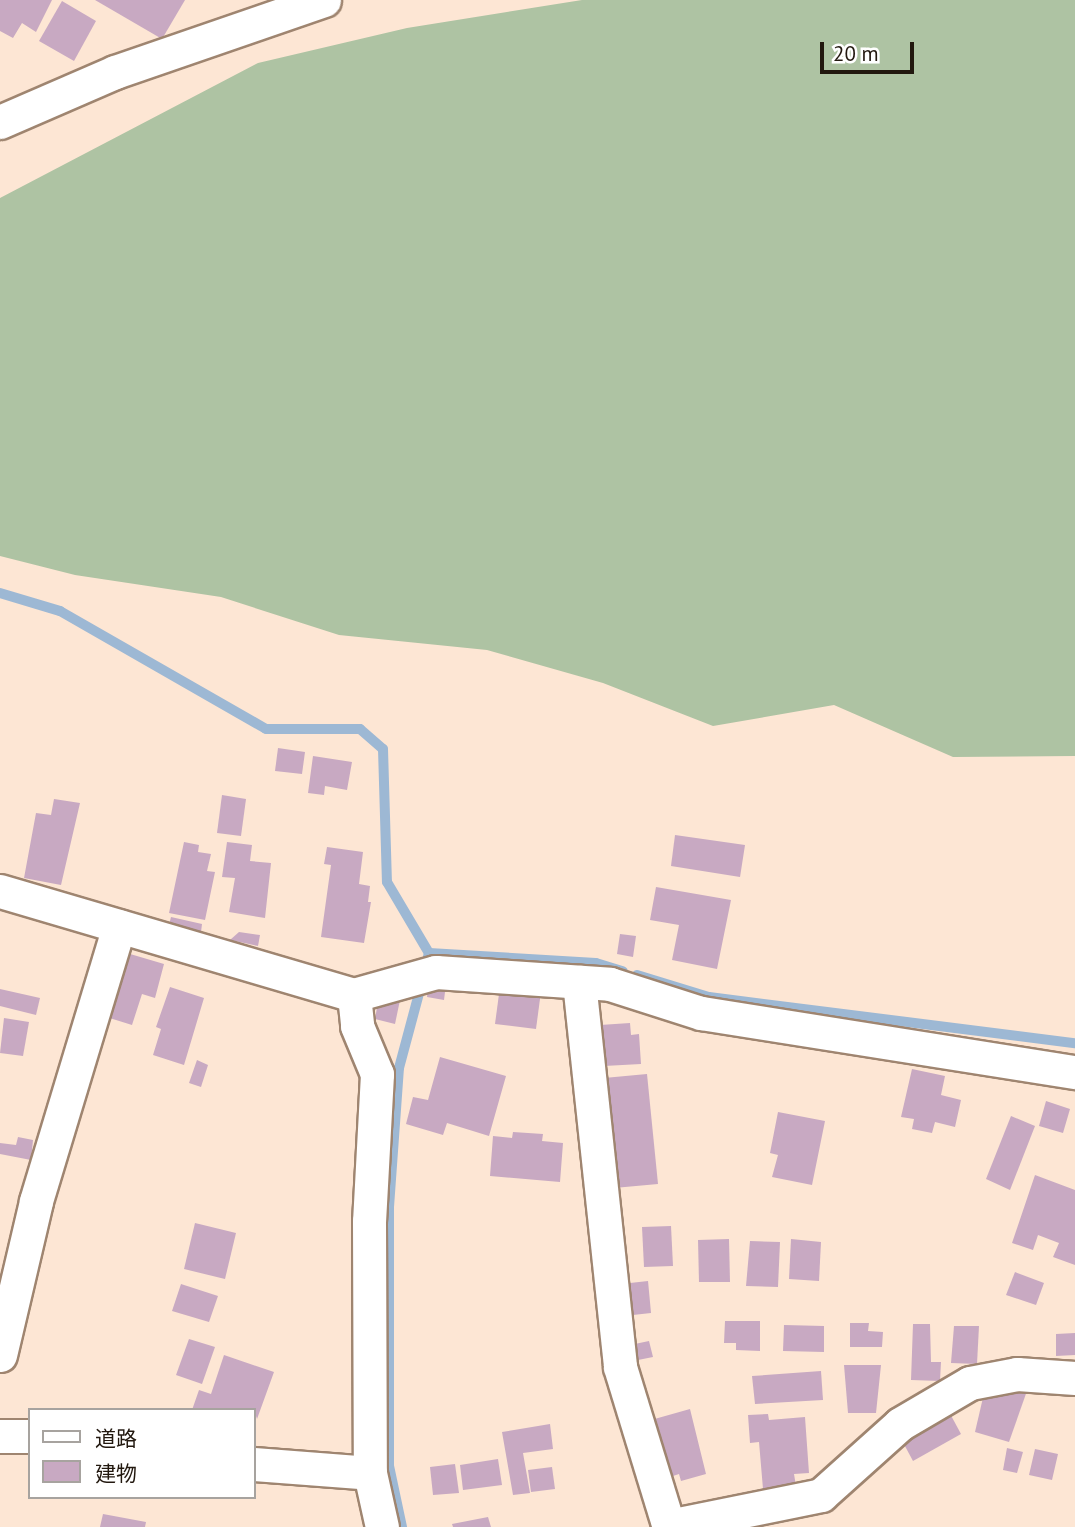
<!DOCTYPE html>
<html>
<head>
<meta charset="utf-8">
<style>
  body { margin:0 }
  #map { position:relative; width:1075px; height:1527px; overflow:hidden; background:#fde6d4; font-family:"PT Sans","Noto Sans JP",sans-serif }
  div>[style] { position:absolute }
  [style*='--x'] { left:calc(var(--x)*1px); top:calc(var(--y)*1px); width:calc(var(--w)*1px); rotate:calc(var(--a)*1deg) }
  .forest>* { inset:0; background:#aec3a3 }
  .stream>* { height:10px; margin:-5px; padding:0 5px; transform-origin:5px; border-radius:5px; background:#9db8d4 }
  .building>* { inset:0; background:#c8a9c2 }
  .roads { filter:drop-shadow(2px 0 #9f8570) drop-shadow(-2px 0 #9f8570) drop-shadow(0 2px #9f8570) drop-shadow(0 -2px #9f8570) }
  .street>* { height:33px; margin:-16.5px; padding:0 16.5px; transform-origin:16.5px; border-radius:16.5px; background:#fff }
  span { translate:-50% -50%; white-space:nowrap; text-align:center; line-height:1.15; -webkit-text-stroke:7px #fff; paint-order:stroke }
  .legend { position:absolute; left:28px; top:1408px; width:228px; height:91px; box-sizing:border-box; background:#fff; border:2px solid #a7a39f; margin:0; padding:9px 12px; list-style:none; font-size:21px; color:#22180f }
  .legend li { display:flex; align-items:center; gap:14px; height:35px }
  .legend b { width:35px; border:2px solid #a7a39f }
  .scale { position:absolute; left:820px; top:42px; width:94px; height:32px; box-sizing:border-box; border:4px solid #22180f; border-top:0; padding-left:9px; font-size:21px; line-height:24px; white-space:nowrap; color:#22180f; -webkit-text-stroke:5px #fff; paint-order:stroke }
</style>
</head>
<body>
<div id="map">
  <div class="forest">
    <div style="clip-path:polygon(582px 0,1075px 0,1075px 756px,953px 757px,834px 705px,713px 726px,603px 683px,487px 650px,339px 635px,221px 597px,75px 575px,0 556px,0 198px,258px 63px,407px 28px)"></div>
  </div>
  <div class="stream">
    <div style="--x:0;--y:593;--w:63;--a:16.7"></div>
    <div style="--x:60;--y:611;--w:237;--a:29.8"></div>
    <div style="--x:266;--y:729;--w:94;--a:0"></div>
    <div style="--x:360;--y:729;--w:30;--a:41"></div>
    <div style="--x:383;--y:749;--w:133;--a:88.3"></div>
    <div style="--x:387;--y:882;--w:82;--a:59.4"></div>
    <div style="--x:429;--y:953;--w:16;--a:105"></div>
    <div style="--x:429;--y:953;--w:167;--a:3.4"></div>
    <div style="--x:596;--y:963;--w:28;--a:17"></div>
    <div style="--x:637;--y:975;--w:75;--a:17"></div>
    <div style="--x:709;--y:997;--w:369;--a:7.2"></div>
    <div style="--x:402;--y:1527;--w:62;--a:-102"></div>
    <div style="--x:389;--y:1466;--w:259;--a:-90"></div>
    <div style="--x:389;--y:1207;--w:139;--a:-85.9"></div>
    <div style="--x:399;--y:1068;--w:89;--a:-75"></div>
  </div>
  <div class="building">
    <div style="clip-path:polygon(0 0,52px 0,36px 32px,22px 23px,13px 38px,0 31px)"></div>
    <div style="clip-path:polygon(95px 0,185px 0,162px 39px)"></div>
    <div style="clip-path:polygon(62px 1px,96px 21px,74px 61px,39px 41px)"></div>
    <div style="clip-path:polygon(278px 748px,305px 752px,302px 774px,275px 771px)"></div>
    <div style="clip-path:polygon(313px 756px,352px 762px,347px 790px,325px 786px,324px 795px,308px 793px)"></div>
    <div style="clip-path:polygon(222px 795px,246px 799px,241px 836px,217px 833px)"></div>
    <div style="clip-path:polygon(54px 799px,80px 803px,61px 885px,24px 878px,36px 813px,51px 815px)"></div>
    <div style="clip-path:polygon(675px 835px,745px 845px,740px 877px,671px 866px)"></div>
    <div style="clip-path:polygon(184px 842px,199px 845px,198px 852px,211px 854px,207px 871px,215px 872px,205px 920px,169px 913px)"></div>
    <div style="clip-path:polygon(227px 842px,252px 845px,250px 861px,271px 863px,265px 918px,229px 912px,235px 878px,222px 877px)"></div>
    <div style="clip-path:polygon(327px 847px,363px 852px,359px 884px,370px 886px,368px 902px,371px 902px,364px 943px,321px 937px,331px 865px,324px 864px)"></div>
    <div style="clip-path:polygon(656px 887px,731px 900px,717px 969px,672px 960px,679px 925px,650px 920px)"></div>
    <div style="clip-path:polygon(171px 917px,202px 924px,201px 932px,169px 925px)"></div>
    <div style="clip-path:polygon(239px 932px,260px 935px,258px 946px,230px 940px)"></div>
    <div style="clip-path:polygon(620px 934px,636px 936px,633px 957px,617px 954px)"></div>
    <div style="clip-path:polygon(120px 951px,164px 964px,155px 998px,142px 994px,132px 1025px,100px 1015px)"></div>
    <div style="clip-path:polygon(501px 979px,542px 984px,536px 1029px,495px 1024px)"></div>
    <div style="clip-path:polygon(429px 980px,446px 984px,444px 1000px,427px 997px)"></div>
    <div style="clip-path:polygon(170px 987px,204px 998px,184px 1065px,153px 1055px,161px 1029px,156px 1027px)"></div>
    <div style="clip-path:polygon(0 989px,40px 998px,36px 1015px,0 1006px)"></div>
    <div style="clip-path:polygon(379px 996px,400px 1000px,395px 1024px,375px 1019px)"></div>
    <div style="clip-path:polygon(4px 1018px,29px 1022px,23px 1056px,0 1053px)"></div>
    <div style="clip-path:polygon(630px 1023px,631px 1035px,639px 1034px,641px 1064px,604px 1066px,600px 1025px)"></div>
    <div style="clip-path:polygon(440px 1057px,506px 1076px,489px 1136px,447px 1123px,443px 1135px,406px 1124px,413px 1097px,428px 1100px)"></div>
    <div style="clip-path:polygon(197px 1060px,208px 1065px,201px 1087px,189px 1083px)"></div>
    <div style="clip-path:polygon(912px 1069px,945px 1076px,941px 1095px,961px 1100px,955px 1127px,935px 1122px,932px 1133px,912px 1129px,914px 1119px,901px 1117px)"></div>
    <div style="clip-path:polygon(647px 1074px,658px 1184px,614px 1188px,604px 1078px)"></div>
    <div style="clip-path:polygon(1046px 1101px,1070px 1109px,1063px 1133px,1039px 1126px)"></div>
    <div style="clip-path:polygon(778px 1112px,825px 1121px,812px 1185px,772px 1177px,778px 1155px,770px 1153px)"></div>
    <div style="clip-path:polygon(1011px 1116px,1035px 1126px,1010px 1190px,986px 1179px)"></div>
    <div style="clip-path:polygon(513px 1132px,543px 1134px,542px 1141px,563px 1143px,560px 1182px,490px 1176px,493px 1136px,512px 1138px)"></div>
    <div style="clip-path:polygon(18px 1137px,33px 1140px,31px 1160px,0 1154px,0 1143px,16px 1145px)"></div>
    <div style="clip-path:polygon(1035px 1175px,1075px 1190px,1075px 1265px,1053px 1257px,1059px 1243px,1038px 1235px,1033px 1250px,1012px 1243px)"></div>
    <div style="clip-path:polygon(195px 1223px,236px 1233px,225px 1279px,184px 1269px)"></div>
    <div style="clip-path:polygon(671px 1226px,673px 1266px,644px 1267px,642px 1227px)"></div>
    <div style="clip-path:polygon(729px 1239px,730px 1282px,699px 1282px,698px 1240px)"></div>
    <div style="clip-path:polygon(791px 1239px,821px 1242px,819px 1281px,789px 1279px)"></div>
    <div style="clip-path:polygon(750px 1241px,780px 1242px,778px 1287px,746px 1286px)"></div>
    <div style="clip-path:polygon(1015px 1272px,1044px 1283px,1036px 1305px,1006px 1295px)"></div>
    <div style="clip-path:polygon(648px 1281px,651px 1313px,624px 1316px,621px 1284px)"></div>
    <div style="clip-path:polygon(181px 1284px,218px 1296px,209px 1322px,172px 1311px)"></div>
    <div style="clip-path:polygon(725px 1321px,760px 1321px,760px 1351px,736px 1350px,736px 1343px,724px 1343px)"></div>
    <div style="clip-path:polygon(850px 1323px,869px 1323px,868px 1331px,883px 1332px,882px 1347px,850px 1347px)"></div>
    <div style="clip-path:polygon(913px 1324px,930px 1324px,931px 1362px,941px 1362px,940px 1381px,911px 1380px)"></div>
    <div style="clip-path:polygon(784px 1325px,824px 1326px,824px 1352px,783px 1351px)"></div>
    <div style="clip-path:polygon(954px 1326px,979px 1326px,977px 1364px,951px 1363px)"></div>
    <div style="clip-path:polygon(1075px 1333px,1075px 1355px,1056px 1356px,1056px 1334px)"></div>
    <div style="clip-path:polygon(189px 1339px,215px 1347px,202px 1384px,176px 1375px)"></div>
    <div style="clip-path:polygon(649px 1341px,653px 1357px,633px 1361px,630px 1345px)"></div>
    <div style="clip-path:polygon(224px 1355px,274px 1372px,257px 1419px,254px 1410px,192px 1410px,199px 1390px,211px 1394px)"></div>
    <div style="clip-path:polygon(844px 1365px,881px 1365px,876px 1413px,848px 1413px)"></div>
    <div style="clip-path:polygon(821px 1371px,823px 1400px,755px 1404px,752px 1376px)"></div>
    <div style="clip-path:polygon(1028px 1388px,1009px 1442px,975px 1432px,985px 1389px)"></div>
    <div style="clip-path:polygon(947px 1408px,961px 1434px,913px 1461px,899px 1435px)"></div>
    <div style="clip-path:polygon(690px 1409px,706px 1474px,681px 1481px,679px 1474px,667px 1478px,651px 1420px)"></div>
    <div style="clip-path:polygon(768px 1414px,769px 1420px,805px 1417px,809px 1473px,794px 1474px,796px 1486px,763px 1489px,759px 1442px,750px 1443px,748px 1415px)"></div>
    <div style="clip-path:polygon(550px 1424px,553px 1449px,523px 1453px,530px 1493px,513px 1495px,502px 1432px)"></div>
    <div style="clip-path:polygon(1007px 1448px,1023px 1452px,1017px 1473px,1003px 1470px)"></div>
    <div style="clip-path:polygon(1035px 1449px,1058px 1454px,1052px 1480px,1029px 1475px)"></div>
    <div style="clip-path:polygon(498px 1459px,502px 1485px,463px 1490px,460px 1465px)"></div>
    <div style="clip-path:polygon(455px 1464px,459px 1493px,433px 1495px,430px 1467px)"></div>
    <div style="clip-path:polygon(552px 1467px,555px 1489px,531px 1492px,528px 1470px)"></div>
    <div style="clip-path:polygon(103px 1514px,146px 1522px,145px 1527px,100px 1527px)"></div>
    <div style="clip-path:polygon(488px 1517px,491px 1527px,453px 1527px,452px 1524px)"></div>
  </div>
  <div class="roads">
    <div class="street">
      <div style="--x:0;--y:122;--w:125;--a:-23.5"></div>
      <div style="--x:115;--y:72;--w:221;--a:-19"></div>
      <div style="--x:0;--y:891;--w:369;--a:16.4"></div>
      <div style="--x:354;--y:995;--w:85;--a:-15.7"></div>
      <div style="--x:436;--y:972;--w:174;--a:3.9"></div>
      <div style="--x:610;--y:984;--w:96;--a:17.7"></div>
      <div style="--x:701;--y:1013;--w:379;--a:9"></div>
      <div style="--x:579;--y:982;--w:387;--a:83.9"></div>
      <div style="--x:620;--y:1367;--w:167;--a:73"></div>
      <div style="--x:354;--y:995;--w:31;--a:84"></div>
      <div style="--x:357;--y:1026;--w:52;--a:67.4"></div>
      <div style="--x:377;--y:1074;--w:147;--a:93.1"></div>
      <div style="--x:369;--y:1221;--w:252;--a:89.8"></div>
      <div style="--x:370;--y:1473;--w:55;--a:77.5"></div>
      <div style="--x:0;--y:1355;--w:158;--a:-76.8"></div>
      <div style="--x:36;--y:1201;--w:287;--a:-73.2"></div>
      <div style="--x:0;--y:1436;--w:30;--a:0"></div>
      <div style="--x:254;--y:1464;--w:116;--a:4.4"></div>
      <div style="--x:669;--y:1526;--w:155;--a:-11.5"></div>
      <div style="--x:821;--y:1495;--w:106;--a:-41.9"></div>
      <div style="--x:900;--y:1424;--w:81;--a:-30.4"></div>
      <div style="--x:970;--y:1383;--w:48;--a:-10.8"></div>
      <div style="--x:1017;--y:1374;--w:58;--a:3.9"></div>
    </div>
  </div>
  <ul class="legend">
  <li><b style="height:9px;background:#fff"></b>道路</li>
  <li><b style="height:19px;background:#c8a9c2"></b>建物</li>
  </ul>
  <div class="scale">20 m</div>
</div>
</body>
</html>
